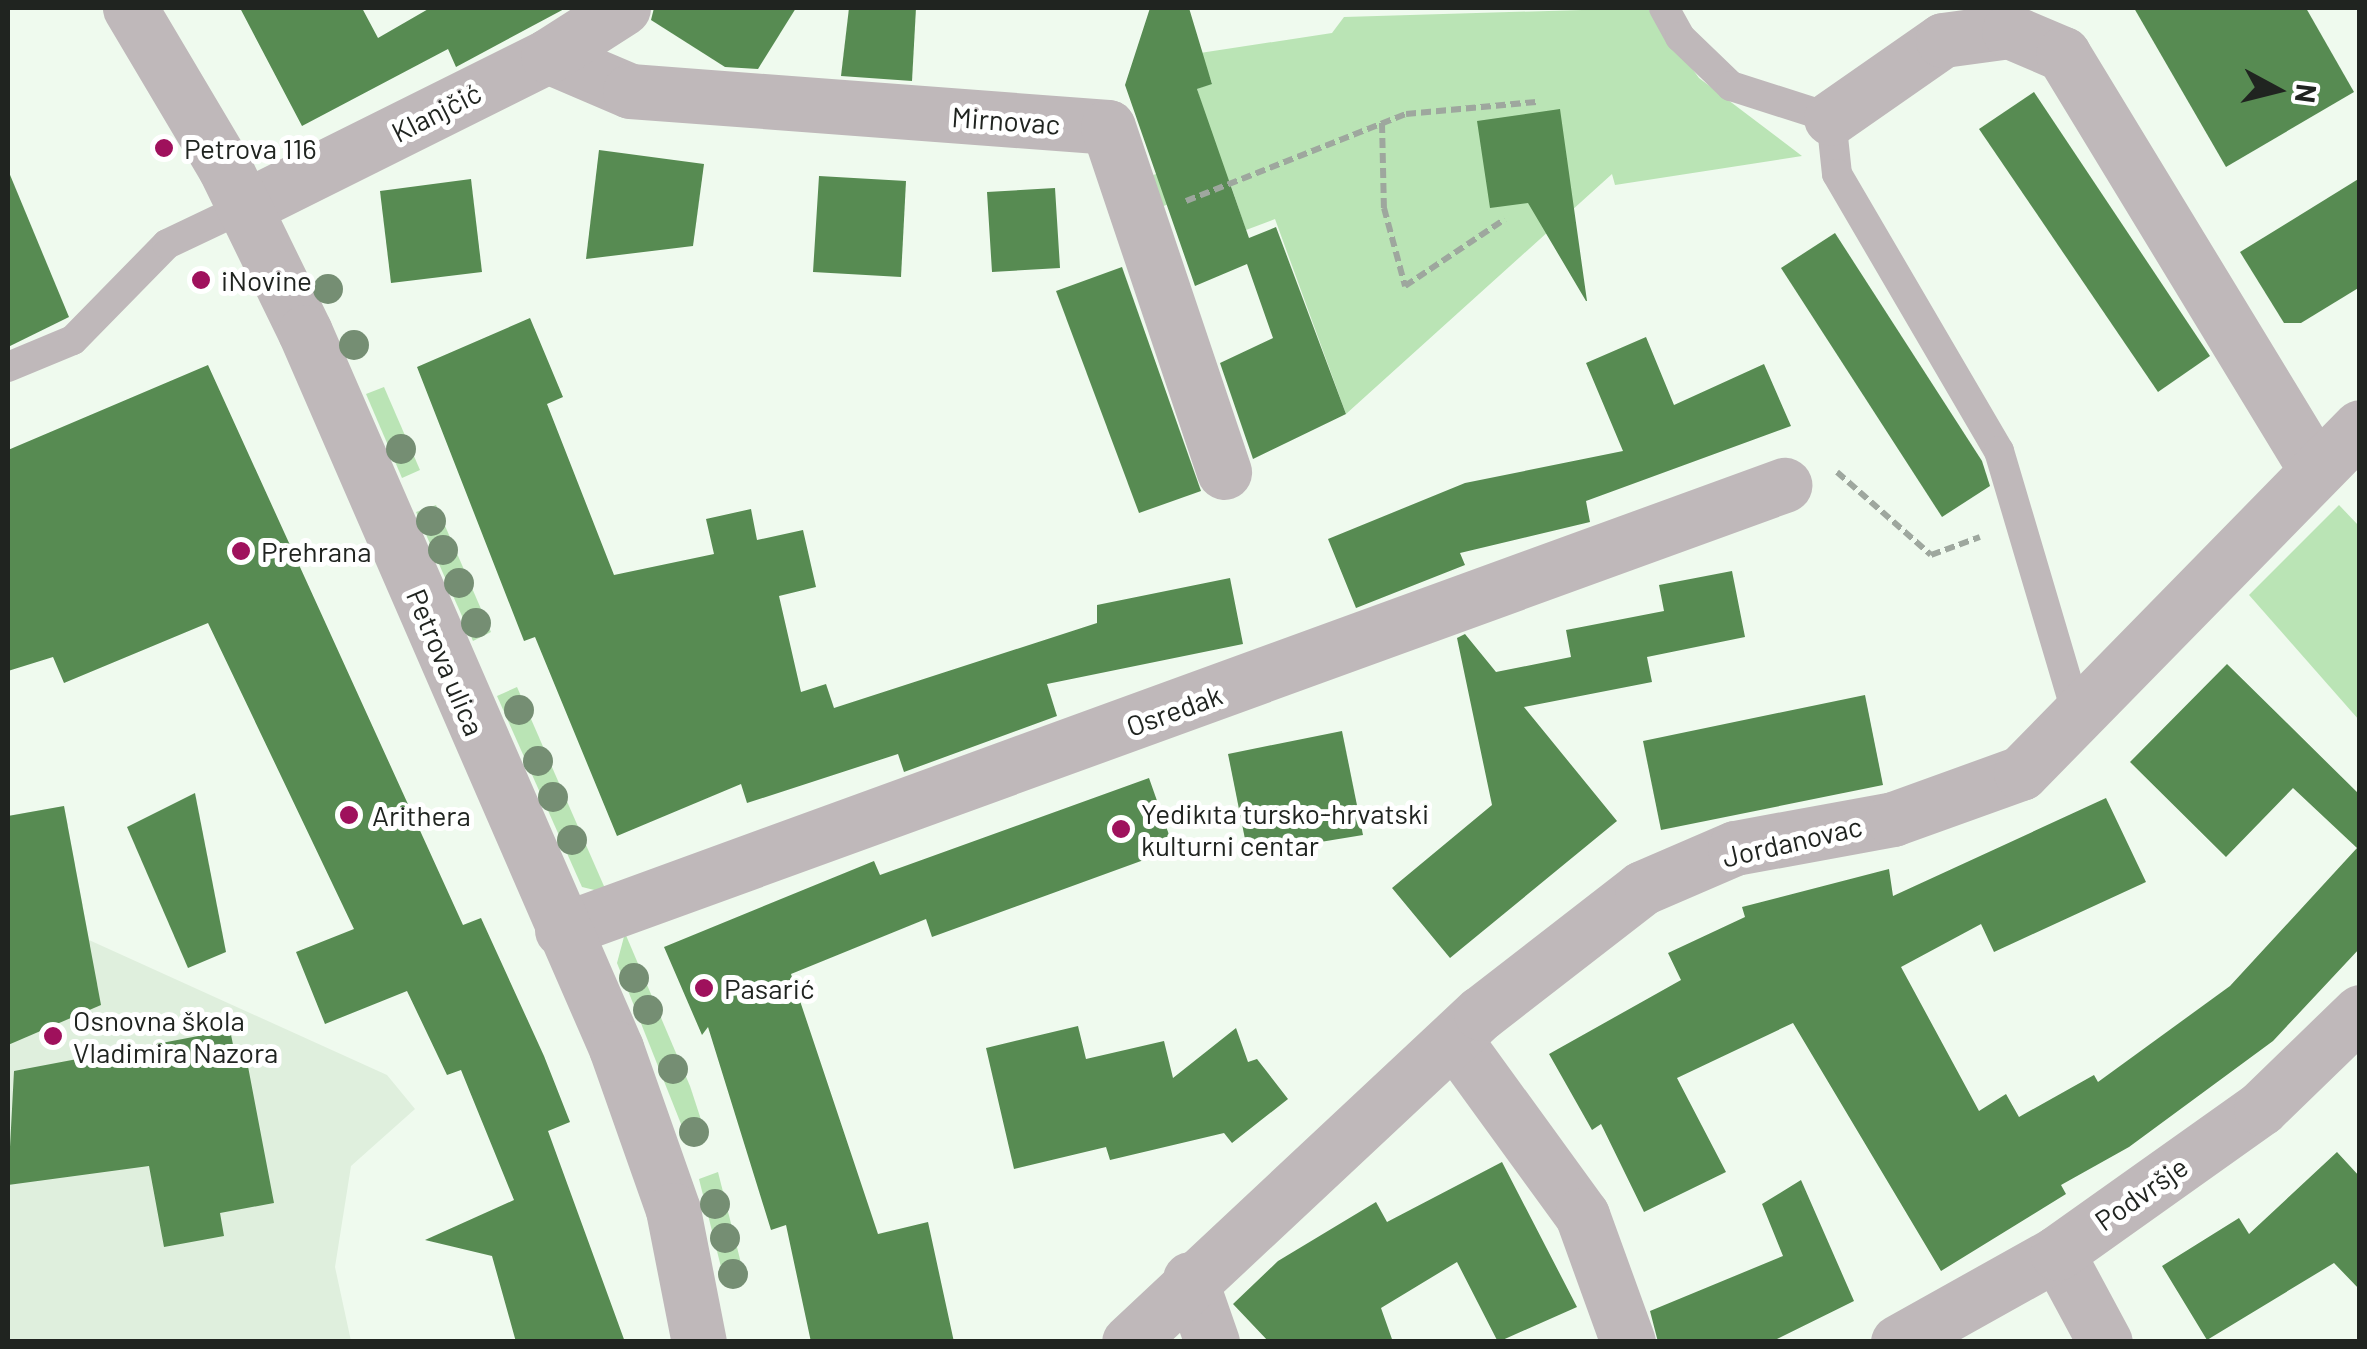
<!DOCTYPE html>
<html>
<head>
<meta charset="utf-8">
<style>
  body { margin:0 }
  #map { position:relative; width:2367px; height:1349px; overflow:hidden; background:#effaee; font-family:Barlow,sans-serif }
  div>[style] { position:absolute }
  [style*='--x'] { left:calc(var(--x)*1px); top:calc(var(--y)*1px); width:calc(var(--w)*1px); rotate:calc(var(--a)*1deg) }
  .built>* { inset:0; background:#dfefdd }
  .green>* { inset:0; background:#bae4b5 }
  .building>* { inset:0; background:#578b52 }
  .path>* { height:6px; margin-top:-3px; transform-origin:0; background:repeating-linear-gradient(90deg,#9ea79e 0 10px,transparent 0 15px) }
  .service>* { height:30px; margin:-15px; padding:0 15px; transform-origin:15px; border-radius:15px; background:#bfb8ba }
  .minor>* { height:55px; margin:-27.5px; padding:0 27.5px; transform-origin:27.5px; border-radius:27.5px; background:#bfb8ba }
  .tertiary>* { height:55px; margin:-27.5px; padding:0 27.5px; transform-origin:27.5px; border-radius:27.5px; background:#bfb8ba }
  .trees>* { width:30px; height:30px; margin:-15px; border-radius:50%; background:#758e73 }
  .dots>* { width:28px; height:28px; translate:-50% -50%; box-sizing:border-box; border:5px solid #fff; border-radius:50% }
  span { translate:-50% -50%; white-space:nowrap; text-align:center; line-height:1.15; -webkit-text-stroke:10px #fff; paint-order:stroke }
  .street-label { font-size:28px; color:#202420 }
  .poi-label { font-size:28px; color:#202420 }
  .left { translate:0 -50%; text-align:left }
  .frame { position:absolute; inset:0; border:10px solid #202420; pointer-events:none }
  .north { position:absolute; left:2227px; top:40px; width:100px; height:100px; -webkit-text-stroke:8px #fff; paint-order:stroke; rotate:97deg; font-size:28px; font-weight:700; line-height:40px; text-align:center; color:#202420 }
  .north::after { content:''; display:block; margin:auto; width:35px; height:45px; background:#202420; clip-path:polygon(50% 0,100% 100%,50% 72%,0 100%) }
</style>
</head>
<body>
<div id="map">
  <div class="built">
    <div style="clip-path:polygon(64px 806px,89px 940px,387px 1075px,415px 1109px,351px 1166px,335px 1267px,351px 1341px,8px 1342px,8px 816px)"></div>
  </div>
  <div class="green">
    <div style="clip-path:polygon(1648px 8px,1699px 78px,1802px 156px,1615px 185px,1612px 174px,1346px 414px,1275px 219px,1246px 230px,1229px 180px,1151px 211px,1153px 175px,1217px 155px,1197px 89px,1212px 83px,1200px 53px,1332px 33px,1344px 17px)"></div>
    <div style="clip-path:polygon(384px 387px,420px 470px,402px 478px,366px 394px)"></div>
    <div style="clip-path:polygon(436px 505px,491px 632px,473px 641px,416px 512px)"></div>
    <div style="clip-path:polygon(2339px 505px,2359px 526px,2359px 720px,2249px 595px)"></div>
    <div style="clip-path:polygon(517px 687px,607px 893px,582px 887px,497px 696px)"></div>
    <div style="clip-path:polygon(625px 933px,690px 1086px,707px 1138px,689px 1144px,617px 963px)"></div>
    <div style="clip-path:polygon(718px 1172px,745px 1279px,725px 1283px,699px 1179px)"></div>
  </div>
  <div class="building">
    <div style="clip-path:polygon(240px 8px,362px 8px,378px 38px,430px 8px,566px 8px,456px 67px,448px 49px,302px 126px)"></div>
    <div style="clip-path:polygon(654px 8px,796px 8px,758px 69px,725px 67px,651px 20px)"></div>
    <div style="clip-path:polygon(849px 8px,916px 8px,912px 81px,841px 76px)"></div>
    <div style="clip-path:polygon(1150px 8px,1189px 8px,1212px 84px,1197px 89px,1249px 238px,1276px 227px,1346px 414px,1253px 459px,1220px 363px,1273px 338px,1247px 264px,1195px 286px,1125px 85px)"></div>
    <div style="clip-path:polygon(2134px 8px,2306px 8px,2354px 92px,2226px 167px)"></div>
    <div style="clip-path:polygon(2034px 92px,2210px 356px,2158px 392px,1979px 129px)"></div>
    <div style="clip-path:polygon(1560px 109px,1587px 301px,1586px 301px,1528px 203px,1490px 208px,1477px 121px)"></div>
    <div style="clip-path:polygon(599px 150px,704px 164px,693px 246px,586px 259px)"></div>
    <div style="clip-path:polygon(8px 170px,69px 317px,8px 347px)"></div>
    <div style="clip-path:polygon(819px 176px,906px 181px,901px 277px,813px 272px)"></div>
    <div style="clip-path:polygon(2360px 178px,2360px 287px,2301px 323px,2284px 323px,2240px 252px)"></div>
    <div style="clip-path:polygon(471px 179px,482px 272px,391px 283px,380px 191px)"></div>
    <div style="clip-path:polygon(1055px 188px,1060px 268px,992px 272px,987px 192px)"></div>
    <div style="clip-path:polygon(1835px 233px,1982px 461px,1990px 486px,1942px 517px,1781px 268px)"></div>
    <div style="clip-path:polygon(1122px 267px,1201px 491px,1139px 513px,1056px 291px)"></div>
    <div style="clip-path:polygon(530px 318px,563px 397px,547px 404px,614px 575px,714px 554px,706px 519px,751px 509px,757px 540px,803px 530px,816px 587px,779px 596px,801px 692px,826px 684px,834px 708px,1097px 623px,1097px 605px,1230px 578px,1243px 644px,1047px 684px,1057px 716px,904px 772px,898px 754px,747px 803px,741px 784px,617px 836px,535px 637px,524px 641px,417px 367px)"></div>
    <div style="clip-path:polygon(1646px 337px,1674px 405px,1764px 364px,1791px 426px,1586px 501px,1590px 522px,1460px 553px,1465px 565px,1356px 608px,1328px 539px,1465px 483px,1623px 451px,1586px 363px)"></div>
    <div style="clip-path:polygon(208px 365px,463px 925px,481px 918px,544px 1056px,570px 1122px,548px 1131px,625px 1342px,516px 1342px,492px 1256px,425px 1240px,514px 1200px,461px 1070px,447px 1075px,407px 991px,325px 1024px,296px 952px,354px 929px,208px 623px,64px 683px,53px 657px,8px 671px,8px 450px)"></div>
    <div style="clip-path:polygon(1732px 571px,1745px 637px,1647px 657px,1652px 682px,1524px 707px,1617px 821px,1450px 958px,1392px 888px,1492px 805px,1457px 638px,1465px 634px,1496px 672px,1571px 657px,1566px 630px,1664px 611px,1659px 585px)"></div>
    <div style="clip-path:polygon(2227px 664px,2360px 795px,2360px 948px,2273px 1041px,2129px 1147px,2061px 1185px,2066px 1194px,1941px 1271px,1793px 1023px,1677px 1078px,1726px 1172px,1644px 1212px,1601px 1124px,1592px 1130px,1549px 1054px,1681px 980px,1668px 953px,1745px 917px,1742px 907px,1889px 869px,1893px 896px,2106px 798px,2146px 882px,1994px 952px,1981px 924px,1901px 967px,1979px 1111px,2006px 1094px,2019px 1117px,2094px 1075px,2098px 1082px,2230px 986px,2357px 848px,2293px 788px,2226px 857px,2130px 762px)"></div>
    <div style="clip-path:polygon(1865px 695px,1883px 785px,1661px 830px,1643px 741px)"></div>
    <div style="clip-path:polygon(1342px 731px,1363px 835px,1248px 854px,1228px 754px)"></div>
    <div style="clip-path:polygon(1149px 778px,1174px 849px,932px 937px,926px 919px,791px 974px,878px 1234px,928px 1222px,954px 1342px,811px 1342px,786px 1225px,771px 1230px,708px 1027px,702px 1035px,664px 947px,874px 861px,880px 875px)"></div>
    <div style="clip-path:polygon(195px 793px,226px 952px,188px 968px,127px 827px)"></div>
    <div style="clip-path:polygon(64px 806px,101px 1005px,8px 1045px,8px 816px)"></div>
    <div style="clip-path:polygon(1078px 1026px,1086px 1059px,1164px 1041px,1173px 1078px,1236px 1028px,1248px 1062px,1257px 1059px,1288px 1099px,1232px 1143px,1224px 1133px,1110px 1160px,1106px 1147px,1014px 1169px,986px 1048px)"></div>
    <div style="clip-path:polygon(230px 1030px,236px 1059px,246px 1056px,274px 1203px,220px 1213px,224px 1236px,164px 1247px,149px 1166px,8px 1185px,14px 1071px)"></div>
    <div style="clip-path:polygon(2337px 1152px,2360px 1177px,2360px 1290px,2334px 1263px,2207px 1340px,2162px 1266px,2239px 1218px,2249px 1234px)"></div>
    <div style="clip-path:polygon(1502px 1162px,1577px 1307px,1498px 1342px,1457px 1262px,1381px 1308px,1393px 1342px,1269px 1342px,1233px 1304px,1278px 1261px,1376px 1202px,1387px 1222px)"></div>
    <div style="clip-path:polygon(1801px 1180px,1854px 1301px,1771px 1342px,1658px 1342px,1650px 1311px,1783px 1256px,1762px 1204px)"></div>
  </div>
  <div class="path">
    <div style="--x:1382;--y:123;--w:85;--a:88.7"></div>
    <div style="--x:1384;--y:208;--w:81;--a:74.9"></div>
    <div style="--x:1405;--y:286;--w:120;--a:-33.8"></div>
    <div style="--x:1186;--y:201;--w:237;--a:-21.6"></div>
    <div style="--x:1406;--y:114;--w:131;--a:-5.3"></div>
    <div style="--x:1837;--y:472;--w:125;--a:41.4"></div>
    <div style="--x:1931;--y:555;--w:52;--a:-20.2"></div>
  </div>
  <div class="service">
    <div style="--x:1664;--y:8;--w:33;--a:61"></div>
    <div style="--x:1680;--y:37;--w:71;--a:43.9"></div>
    <div style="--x:1731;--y:86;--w:105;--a:17.7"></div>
    <div style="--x:1831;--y:118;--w:56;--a:83.9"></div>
    <div style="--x:1837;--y:174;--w:321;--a:59.7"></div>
    <div style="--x:1999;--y:451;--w:282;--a:73.5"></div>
    <div style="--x:8;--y:367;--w:70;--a:-22.6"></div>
    <div style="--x:73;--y:340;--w:134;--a:-45.6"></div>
    <div style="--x:167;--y:244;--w:86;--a:-25.4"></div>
  </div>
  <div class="minor">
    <div style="--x:548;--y:56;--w:89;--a:23.1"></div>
    <div style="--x:630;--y:91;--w:479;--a:4.3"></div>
    <div style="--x:1108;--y:127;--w:364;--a:71.4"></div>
    <div style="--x:1831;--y:118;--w:136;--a:-34.9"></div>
    <div style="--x:1943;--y:40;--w:67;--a:-7.8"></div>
    <div style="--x:2009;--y:31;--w:59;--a:23.1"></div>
    <div style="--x:2063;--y:54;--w:483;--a:58.7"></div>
    <div style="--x:245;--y:207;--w:339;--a:-26.5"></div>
    <div style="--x:548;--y:56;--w:89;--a:-32.6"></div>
    <div style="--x:562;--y:930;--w:1301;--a:-20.01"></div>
    <div style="--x:1454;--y:1039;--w:218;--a:54"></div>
    <div style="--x:1582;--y:1215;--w:135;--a:70.1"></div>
    <div style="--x:2057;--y:1253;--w:101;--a:61.7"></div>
    <div style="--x:1190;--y:1279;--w:67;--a:70.8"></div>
    <div style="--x:1129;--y:1342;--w:482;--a:-43.1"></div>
    <div style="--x:1481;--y:1013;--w:204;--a:-37.8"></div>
    <div style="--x:1642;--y:888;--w:101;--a:-23.3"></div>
    <div style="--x:1735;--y:848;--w:161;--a:-10.4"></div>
    <div style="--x:1893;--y:819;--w:136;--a:-19.8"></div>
    <div style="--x:2021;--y:773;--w:484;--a:-45.6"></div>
    <div style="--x:1898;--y:1342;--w:182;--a:-29.2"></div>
    <div style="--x:2057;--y:1253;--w:250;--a:-35.4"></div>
    <div style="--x:2261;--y:1108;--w:138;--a:-44.1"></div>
  </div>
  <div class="tertiary">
    <div style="--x:130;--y:8;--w:186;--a:59.3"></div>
    <div style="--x:225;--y:168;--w:182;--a:64"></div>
    <div style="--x:305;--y:332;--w:781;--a:66.52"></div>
    <div style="--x:616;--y:1048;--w:172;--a:70.6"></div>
    <div style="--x:673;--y:1210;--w:135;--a:78.9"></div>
  </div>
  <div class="trees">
    <div style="left:328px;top:289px"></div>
    <div style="left:354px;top:345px"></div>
    <div style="left:401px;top:449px"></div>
    <div style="left:431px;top:521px"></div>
    <div style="left:443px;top:550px"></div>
    <div style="left:459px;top:583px"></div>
    <div style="left:476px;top:623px"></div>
    <div style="left:519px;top:710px"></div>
    <div style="left:538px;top:761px"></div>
    <div style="left:553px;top:797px"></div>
    <div style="left:572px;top:840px"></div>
    <div style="left:634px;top:978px"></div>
    <div style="left:648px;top:1010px"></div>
    <div style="left:673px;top:1069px"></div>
    <div style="left:694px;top:1132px"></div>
    <div style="left:715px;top:1204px"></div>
    <div style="left:725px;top:1238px"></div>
    <div style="left:733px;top:1274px"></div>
  </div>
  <div class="dots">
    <div style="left:164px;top:148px;background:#9f115c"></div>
    <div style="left:201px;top:280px;background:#9f115c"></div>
    <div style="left:241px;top:551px;background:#9f115c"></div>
    <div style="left:349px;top:815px;background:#9f115c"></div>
    <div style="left:1121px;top:829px;background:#9f115c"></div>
    <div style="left:704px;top:988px;background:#9f115c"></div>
    <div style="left:53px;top:1036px;background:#9f115c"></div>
  </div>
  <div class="street-label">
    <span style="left:436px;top:112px;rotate:-27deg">Klanjčić</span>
    <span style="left:1006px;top:120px;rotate:4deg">Mirnovac</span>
    <span style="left:446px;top:662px;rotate:67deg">Petrova ulica</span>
    <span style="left:1174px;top:710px;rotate:-20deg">Osredak</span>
    <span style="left:1792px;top:841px;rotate:-13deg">Jordanovac</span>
    <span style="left:2141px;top:1193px;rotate:-35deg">Podvršje</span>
  </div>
  <div class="poi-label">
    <span class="left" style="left:184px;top:148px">Petrova 116</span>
    <span class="left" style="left:221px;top:280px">iNovine</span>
    <span class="left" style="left:261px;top:551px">Prehrana</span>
    <span class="left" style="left:1141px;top:829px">Yedikıta tursko-hrvatski<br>kulturni centar</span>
    <span class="left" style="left:372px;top:815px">Arithera</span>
    <span class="left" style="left:724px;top:988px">Pasarić</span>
    <span class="left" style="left:73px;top:1036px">Osnovna škola<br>Vladimira Nazora</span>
  </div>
  <div class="frame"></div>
  <div class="north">N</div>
</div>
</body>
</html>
